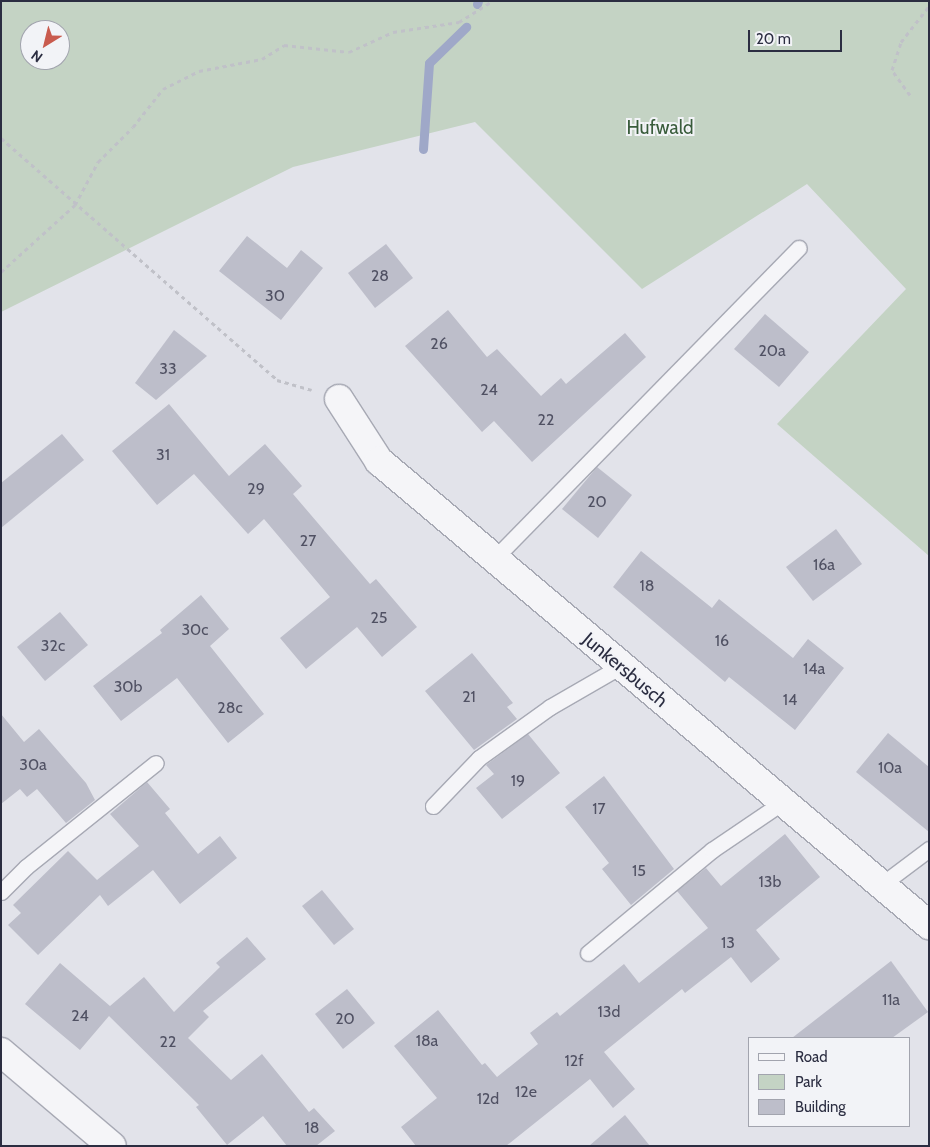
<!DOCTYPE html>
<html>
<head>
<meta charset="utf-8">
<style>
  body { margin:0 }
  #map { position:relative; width:930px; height:1147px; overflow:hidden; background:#e2e3ea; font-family:Cabin,sans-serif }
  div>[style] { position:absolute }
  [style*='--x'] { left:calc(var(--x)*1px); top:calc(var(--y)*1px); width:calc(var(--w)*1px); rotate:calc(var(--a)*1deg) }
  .green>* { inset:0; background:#c4d3c4 }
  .stream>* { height:9px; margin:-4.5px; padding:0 4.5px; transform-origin:4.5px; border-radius:4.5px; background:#9fa8c8 }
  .building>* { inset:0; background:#bdbeca }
  .path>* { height:3px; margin-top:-1.5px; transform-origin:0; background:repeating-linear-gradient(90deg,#c0c1c8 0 4px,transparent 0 8px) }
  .roads { filter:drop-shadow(1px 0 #a7a9b4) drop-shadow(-1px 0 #a7a9b4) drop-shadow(0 1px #a7a9b4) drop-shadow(0 -1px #a7a9b4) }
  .lane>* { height:15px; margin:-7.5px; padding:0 7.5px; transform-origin:7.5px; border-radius:7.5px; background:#f5f5f8 }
  .street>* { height:28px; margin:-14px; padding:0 14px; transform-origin:14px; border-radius:14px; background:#f5f5f8 }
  span { translate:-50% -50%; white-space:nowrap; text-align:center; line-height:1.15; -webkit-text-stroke:4px #f2f3f7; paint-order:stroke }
  .number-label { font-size:16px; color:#505163 }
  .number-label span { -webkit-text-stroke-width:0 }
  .park-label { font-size:19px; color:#395c3b }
  .street-label { font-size:19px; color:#2b2d41 }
  .frame { position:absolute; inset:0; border:2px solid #2b2d41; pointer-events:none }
  .legend { position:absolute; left:748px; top:1037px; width:162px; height:90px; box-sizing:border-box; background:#f2f3f7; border:1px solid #a2a4ae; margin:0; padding:6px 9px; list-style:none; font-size:15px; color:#2b2d41 }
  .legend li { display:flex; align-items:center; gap:10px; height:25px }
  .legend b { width:25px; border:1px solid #a2a4ae }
  .north { position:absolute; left:20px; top:20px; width:50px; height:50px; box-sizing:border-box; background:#f2f3f7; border:1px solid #a2a4ae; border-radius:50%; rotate:216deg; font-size:14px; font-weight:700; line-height:20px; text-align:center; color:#2b2d41 }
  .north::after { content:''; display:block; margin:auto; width:18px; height:22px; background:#c95b4e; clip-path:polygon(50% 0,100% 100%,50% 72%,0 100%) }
  .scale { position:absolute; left:748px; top:30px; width:94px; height:22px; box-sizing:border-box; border:2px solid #2b2d41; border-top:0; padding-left:6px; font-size:15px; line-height:18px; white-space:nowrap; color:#2b2d41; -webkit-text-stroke:4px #f2f3f7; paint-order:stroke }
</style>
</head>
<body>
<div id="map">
  <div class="green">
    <div style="clip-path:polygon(evenodd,1px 1px,929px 1px,929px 556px,777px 424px,906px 289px,807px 184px,642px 289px,475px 122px,293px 167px,1px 312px,1px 1px,30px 30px,60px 30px,60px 60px,30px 60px,30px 30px)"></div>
  </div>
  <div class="stream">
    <div style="--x:477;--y:4;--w:3;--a:-72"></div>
    <div style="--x:423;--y:149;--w:86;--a:-86"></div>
    <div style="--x:429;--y:63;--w:52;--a:-44.2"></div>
  </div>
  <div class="building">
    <div style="clip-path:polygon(247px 236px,287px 268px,301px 250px,323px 268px,281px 320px,219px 271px)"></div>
    <div style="clip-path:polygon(386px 244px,413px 278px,375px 308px,348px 273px)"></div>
    <div style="clip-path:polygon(448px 310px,487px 357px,497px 349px,541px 396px,561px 378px,566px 384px,625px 333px,646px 357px,532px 462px,494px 421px,482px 432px,405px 346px)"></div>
    <div style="clip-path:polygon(765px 314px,809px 352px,779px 387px,734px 349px)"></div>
    <div style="clip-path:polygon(174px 330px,207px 356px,156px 400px,135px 383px)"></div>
    <div style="clip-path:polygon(169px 404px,229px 476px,265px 444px,302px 486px,293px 494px,370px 584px,376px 579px,417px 627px,382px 657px,357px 627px,306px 669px,280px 638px,330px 597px,264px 519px,248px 534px,194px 474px,157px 505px,112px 451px)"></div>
    <div style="clip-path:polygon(62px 434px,84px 460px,1px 528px,1px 483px)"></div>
    <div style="clip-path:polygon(597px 467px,632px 495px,598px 538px,562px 509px)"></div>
    <div style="clip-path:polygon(836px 529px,862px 564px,813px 601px,786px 567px)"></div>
    <div style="clip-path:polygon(641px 551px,712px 608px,719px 599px,793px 658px,808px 639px,844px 668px,795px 730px,729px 677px,725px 682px,613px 587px)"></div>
    <div style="clip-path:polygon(201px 595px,229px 629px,210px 646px,264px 714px,228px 743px,177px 678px,121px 721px,93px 686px,162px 633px,160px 630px)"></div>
    <div style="clip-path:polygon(60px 612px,88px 645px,45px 681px,17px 647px)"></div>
    <div style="clip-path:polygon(472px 653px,513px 703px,507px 707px,517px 719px,474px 750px,425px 691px)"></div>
    <div style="clip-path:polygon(1px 714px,24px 742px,39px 729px,86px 783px,95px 800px,66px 823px,37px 789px,27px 797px,20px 789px,1px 804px)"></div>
    <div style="clip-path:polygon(888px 733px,929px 767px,929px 832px,856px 772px)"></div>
    <div style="clip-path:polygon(528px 734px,560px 773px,502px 819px,476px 788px,494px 774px,486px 765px)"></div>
    <div style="clip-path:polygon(604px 776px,674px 869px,631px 905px,602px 869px,609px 863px,565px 807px)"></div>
    <div style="clip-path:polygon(147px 782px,170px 809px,165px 813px,198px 854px,220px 836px,237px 858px,180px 904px,153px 870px,108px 906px,100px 895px,38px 955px,8px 925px,21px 913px,13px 905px,68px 851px,97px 880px,139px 846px,110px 814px)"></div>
    <div style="clip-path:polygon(785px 834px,820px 877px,756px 930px,780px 959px,751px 983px,731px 957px,685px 993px,682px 989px,604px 1052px,635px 1089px,613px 1108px,590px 1079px,506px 1146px,416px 1146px,401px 1127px,437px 1098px,394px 1046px,438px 1010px,482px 1065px,485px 1063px,497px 1077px,538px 1044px,530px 1033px,557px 1012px,560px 1016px,624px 964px,639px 983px,708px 928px,677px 891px,706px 868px,721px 886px)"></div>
    <div style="clip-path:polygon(322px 890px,354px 929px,334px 945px,302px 906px)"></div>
    <div style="clip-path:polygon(247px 937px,266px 959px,203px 1011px,209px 1017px,188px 1038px,231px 1080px,262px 1054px,309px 1112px,314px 1108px,335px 1131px,316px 1146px,287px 1146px,263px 1116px,227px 1145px,196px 1107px,199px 1105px,109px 1016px,80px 1050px,25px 1004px,60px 963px,110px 1006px,144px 977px,174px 1012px,220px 967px,216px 963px)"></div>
    <div style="clip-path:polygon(891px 961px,928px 1012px,892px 1038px,792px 1038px)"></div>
    <div style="clip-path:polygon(347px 989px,375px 1023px,343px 1049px,315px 1014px)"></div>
    <div style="clip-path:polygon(625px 1115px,650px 1146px,589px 1146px)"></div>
  </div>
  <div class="path">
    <div style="--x:910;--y:95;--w:31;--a:-126"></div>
    <div style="--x:892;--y:70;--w:29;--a:-72"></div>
    <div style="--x:901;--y:42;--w:46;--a:-52.1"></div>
    <div style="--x:1;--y:138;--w:367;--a:41.2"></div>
    <div style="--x:277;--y:380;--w:36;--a:16"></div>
    <div style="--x:1;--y:272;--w:100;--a:-42.2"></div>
    <div style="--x:75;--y:205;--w:49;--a:-61.9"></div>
    <div style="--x:98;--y:162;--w:49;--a:-45"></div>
    <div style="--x:133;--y:127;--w:48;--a:-51.7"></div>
    <div style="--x:163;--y:89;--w:40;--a:-26.6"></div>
    <div style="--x:199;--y:71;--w:64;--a:-10.8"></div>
    <div style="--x:262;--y:59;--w:26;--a:-32"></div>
    <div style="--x:284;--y:45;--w:65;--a:6.1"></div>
    <div style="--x:349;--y:52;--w:48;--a:-24.4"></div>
    <div style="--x:393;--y:32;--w:67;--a:-8.6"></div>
    <div style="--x:459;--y:22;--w:39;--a:-32"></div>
  </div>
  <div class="roads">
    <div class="lane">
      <div style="--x:495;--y:558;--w:434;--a:-45.6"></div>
      <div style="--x:433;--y:806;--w:66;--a:-46.2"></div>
      <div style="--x:479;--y:758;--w:87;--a:-35.7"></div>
      <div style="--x:550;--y:707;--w:82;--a:-30"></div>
      <div style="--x:881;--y:885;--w:60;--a:-36.9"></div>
      <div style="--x:1;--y:892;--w:35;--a:-45"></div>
      <div style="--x:26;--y:867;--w:166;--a:-38.7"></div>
      <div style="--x:588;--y:953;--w:161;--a:-39.7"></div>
      <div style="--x:712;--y:850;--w:86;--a:-34.1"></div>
    </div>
    <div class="street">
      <div style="--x:339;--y:399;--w:74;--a:57.2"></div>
      <div style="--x:379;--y:461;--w:720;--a:40.15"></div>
      <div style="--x:1;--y:1052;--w:145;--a:40.3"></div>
    </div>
  </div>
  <div class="number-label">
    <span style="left:380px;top:276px">28</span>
    <span style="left:275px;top:296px">30</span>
    <span style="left:439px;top:344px">26</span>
    <span style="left:772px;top:351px">20a</span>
    <span style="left:168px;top:369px">33</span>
    <span style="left:489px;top:390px">24</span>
    <span style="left:546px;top:420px">22</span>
    <span style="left:163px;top:455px">31</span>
    <span style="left:256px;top:489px">29</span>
    <span style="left:597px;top:502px">20</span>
    <span style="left:308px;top:541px">27</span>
    <span style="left:824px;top:565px">16a</span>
    <span style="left:647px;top:586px">18</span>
    <span style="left:379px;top:618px">25</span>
    <span style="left:195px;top:630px">30c</span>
    <span style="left:722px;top:641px">16</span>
    <span style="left:53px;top:646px">32c</span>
    <span style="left:814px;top:669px">14a</span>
    <span style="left:128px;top:687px">30b</span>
    <span style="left:469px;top:697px">21</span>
    <span style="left:790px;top:700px">14</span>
    <span style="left:230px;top:708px">28c</span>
    <span style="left:33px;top:765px">30a</span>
    <span style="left:890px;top:768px">10a</span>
    <span style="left:518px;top:781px">19</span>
    <span style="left:599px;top:809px">17</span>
    <span style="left:639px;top:871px">15</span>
    <span style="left:770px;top:882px">13b</span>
    <span style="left:728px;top:943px">13</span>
    <span style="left:891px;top:1000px">11a</span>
    <span style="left:609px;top:1012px">13d</span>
    <span style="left:80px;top:1016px">24</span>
    <span style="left:345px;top:1019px">20</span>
    <span style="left:427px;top:1041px">18a</span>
    <span style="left:168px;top:1042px">22</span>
    <span style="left:574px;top:1061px">12f</span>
    <span style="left:526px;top:1092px">12e</span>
    <span style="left:488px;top:1099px">12d</span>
    <span style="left:312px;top:1128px">18</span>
  </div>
  <div class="park-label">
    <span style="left:660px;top:128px">Hufwald</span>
  </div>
  <div class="street-label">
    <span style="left:625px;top:670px;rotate:40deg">Junkersbusch</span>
  </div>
  <div class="frame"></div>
  <ul class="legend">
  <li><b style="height:6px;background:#f5f5f8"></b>Road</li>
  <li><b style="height:14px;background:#c4d3c4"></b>Park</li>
  <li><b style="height:14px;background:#bdbeca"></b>Building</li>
  </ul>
  <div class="north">N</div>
  <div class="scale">20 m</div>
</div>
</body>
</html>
